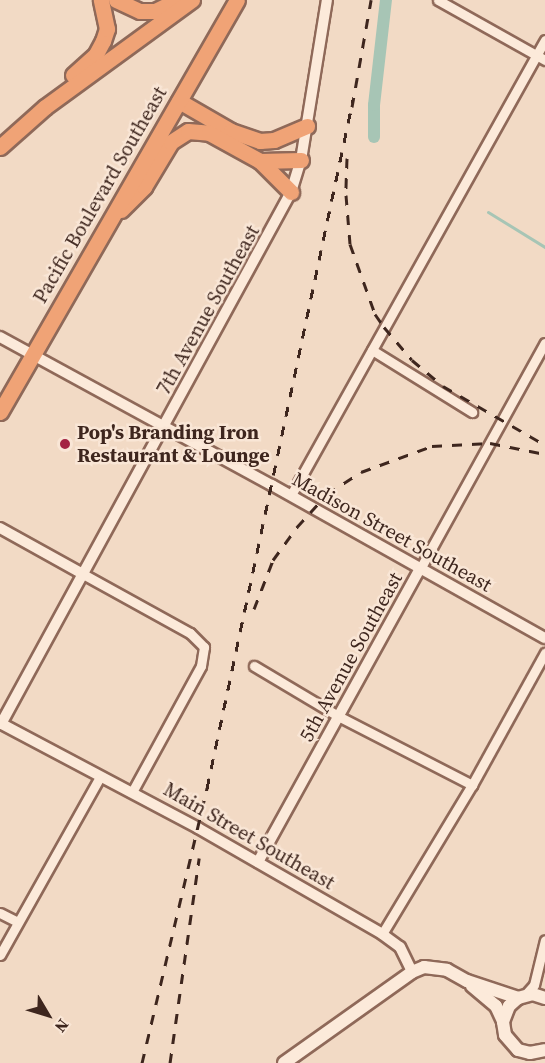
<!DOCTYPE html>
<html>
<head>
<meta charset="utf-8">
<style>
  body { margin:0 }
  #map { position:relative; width:545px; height:1063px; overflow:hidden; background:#f2dac5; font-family:"Source Serif 4",serif }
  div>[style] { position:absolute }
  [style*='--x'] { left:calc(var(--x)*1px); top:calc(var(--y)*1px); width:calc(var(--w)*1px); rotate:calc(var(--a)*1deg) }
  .stream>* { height:3px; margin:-1.5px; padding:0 1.5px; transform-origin:1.5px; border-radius:1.5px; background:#a7c5b5 }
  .canal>* { height:12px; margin:-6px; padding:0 6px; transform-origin:6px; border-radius:6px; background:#a7c5b5 }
  .roads { filter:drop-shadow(2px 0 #8f6959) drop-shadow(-2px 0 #8f6959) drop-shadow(0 2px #8f6959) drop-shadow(0 -2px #8f6959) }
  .minor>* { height:9px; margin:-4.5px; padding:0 4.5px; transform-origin:4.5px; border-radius:4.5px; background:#fceada }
  .tertiary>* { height:10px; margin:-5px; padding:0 5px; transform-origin:5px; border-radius:5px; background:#fceada }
  .secondary>* { height:12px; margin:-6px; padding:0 6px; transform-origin:6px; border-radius:6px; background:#fceada }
  .trunk>* { height:15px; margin:-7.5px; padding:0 7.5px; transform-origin:7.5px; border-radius:7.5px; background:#f0a376 }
  .rail>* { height:3px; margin-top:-1.5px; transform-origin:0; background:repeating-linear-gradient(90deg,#3e261e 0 10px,transparent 0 20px) }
  .dots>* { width:16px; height:16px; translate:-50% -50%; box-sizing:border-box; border:3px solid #f9e6d6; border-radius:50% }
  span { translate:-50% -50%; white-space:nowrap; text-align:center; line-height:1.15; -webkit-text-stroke:5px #f9e6d6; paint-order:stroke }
  .street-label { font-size:20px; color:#3e261e }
  .poi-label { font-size:20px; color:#3e261e; font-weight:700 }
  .left { translate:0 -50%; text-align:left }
  .north { position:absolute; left:18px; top:985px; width:60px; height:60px; -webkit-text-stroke:4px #f9e6d6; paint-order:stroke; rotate:128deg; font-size:16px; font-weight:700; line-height:24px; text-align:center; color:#3e261e }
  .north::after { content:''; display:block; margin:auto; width:21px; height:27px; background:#3e261e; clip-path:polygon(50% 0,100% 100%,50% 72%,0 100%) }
</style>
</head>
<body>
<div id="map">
  <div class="stream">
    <div style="--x:488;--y:212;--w:67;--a:31.6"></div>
  </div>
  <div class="canal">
    <div style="--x:374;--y:137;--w:32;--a:-90"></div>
    <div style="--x:374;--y:105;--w:106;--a:-83.5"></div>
  </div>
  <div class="roads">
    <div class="minor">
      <div style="--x:438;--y:0;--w:123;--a:29.3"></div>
      <div style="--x:372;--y:350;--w:118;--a:31.8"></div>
      <div style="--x:291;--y:495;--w:521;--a:-60.83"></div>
      <div style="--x:420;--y:569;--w:258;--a:-61.1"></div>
      <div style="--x:83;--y:574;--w:122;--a:28.9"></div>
      <div style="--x:190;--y:633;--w:20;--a:45"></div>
      <div style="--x:204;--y:647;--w:19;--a:99"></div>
      <div style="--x:201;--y:666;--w:144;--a:118.7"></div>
      <div style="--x:254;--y:666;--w:98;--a:30.8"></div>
      <div style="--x:338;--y:716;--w:151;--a:27.2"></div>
      <div style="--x:0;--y:913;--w:20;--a:27"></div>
      <div style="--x:382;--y:934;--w:174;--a:-58.9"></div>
      <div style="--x:472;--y:785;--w:151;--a:-61.1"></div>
      <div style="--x:0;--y:955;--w:204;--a:-60.7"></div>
      <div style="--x:525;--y:995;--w:13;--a:-48"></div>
      <div style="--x:534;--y:985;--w:46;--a:-76.3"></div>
    </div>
    <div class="tertiary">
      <div style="--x:0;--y:337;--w:310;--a:28.6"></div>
      <div style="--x:272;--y:485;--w:313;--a:29.3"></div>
      <div style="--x:0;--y:528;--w:95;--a:29"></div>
      <div style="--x:0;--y:723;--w:224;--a:27.9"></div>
      <div style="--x:198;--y:828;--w:212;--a:29.9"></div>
      <div style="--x:382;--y:934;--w:22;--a:36"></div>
      <div style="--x:400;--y:947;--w:28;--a:64"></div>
      <div style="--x:1;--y:724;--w:606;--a:-61.4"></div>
      <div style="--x:291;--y:192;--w:34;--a:-73"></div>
      <div style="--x:301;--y:160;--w:162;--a:-80.8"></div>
      <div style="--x:258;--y:862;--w:335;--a:-61.1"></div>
    </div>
    <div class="secondary">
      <div style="--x:472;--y:986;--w:31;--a:40"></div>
      <div style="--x:496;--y:1006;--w:17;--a:65"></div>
      <div style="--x:545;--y:998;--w:13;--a:-162"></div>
      <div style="--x:533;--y:994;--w:16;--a:165"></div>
      <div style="--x:518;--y:998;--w:12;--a:138"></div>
      <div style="--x:509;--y:1006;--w:17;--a:111"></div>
      <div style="--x:503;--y:1022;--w:13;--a:81"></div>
      <div style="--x:505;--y:1035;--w:20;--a:49"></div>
      <div style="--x:518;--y:1050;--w:12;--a:14"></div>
      <div style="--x:530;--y:1053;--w:15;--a:-11"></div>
      <div style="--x:284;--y:1063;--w:157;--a:-35.4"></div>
      <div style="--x:412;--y:972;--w:13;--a:-23"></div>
      <div style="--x:424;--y:967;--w:23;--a:7"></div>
      <div style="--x:447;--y:970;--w:23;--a:29"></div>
      <div style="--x:467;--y:981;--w:54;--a:18.4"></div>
    </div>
    <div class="trunk">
      <div style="--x:116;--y:0;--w:26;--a:25"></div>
      <div style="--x:140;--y:11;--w:15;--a:0"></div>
      <div style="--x:155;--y:11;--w:25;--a:-26"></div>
      <div style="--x:73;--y:75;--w:31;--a:-42"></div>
      <div style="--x:96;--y:54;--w:15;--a:-62"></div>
      <div style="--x:103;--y:41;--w:13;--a:-72"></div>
      <div style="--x:107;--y:29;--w:30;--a:-102"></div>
      <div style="--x:179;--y:101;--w:60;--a:30"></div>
      <div style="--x:231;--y:131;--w:31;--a:19"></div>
      <div style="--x:260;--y:141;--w:14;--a:-4"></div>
      <div style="--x:274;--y:140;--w:36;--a:-23"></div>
      <div style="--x:0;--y:147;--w:60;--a:-41.6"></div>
      <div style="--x:45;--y:107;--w:182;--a:-36.1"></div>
      <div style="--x:260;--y:161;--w:41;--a:-1.4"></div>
      <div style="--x:121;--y:210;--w:33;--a:-45"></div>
      <div style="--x:144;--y:187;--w:52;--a:-59"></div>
      <div style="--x:171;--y:142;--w:20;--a:-33"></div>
      <div style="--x:188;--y:131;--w:21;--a:5"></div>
      <div style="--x:209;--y:133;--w:58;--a:28.8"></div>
      <div style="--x:260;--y:161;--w:44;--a:45"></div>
      <div style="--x:0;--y:412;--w:475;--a:-60.1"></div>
    </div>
  </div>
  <div class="rail">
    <div style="--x:352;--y:107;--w:109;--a:-79.9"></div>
    <div style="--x:347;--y:158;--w:37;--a:92"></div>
    <div style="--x:346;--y:195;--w:49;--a:85.3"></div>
    <div style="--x:350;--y:244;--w:74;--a:70.3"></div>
    <div style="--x:375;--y:314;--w:16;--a:55"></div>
    <div style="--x:384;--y:327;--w:43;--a:49.7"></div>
    <div style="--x:412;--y:360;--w:40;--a:40"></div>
    <div style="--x:443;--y:386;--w:118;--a:30"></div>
    <div style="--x:254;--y:609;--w:53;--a:-68.8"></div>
    <div style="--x:273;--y:560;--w:41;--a:-54"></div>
    <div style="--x:297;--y:527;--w:45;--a:-47.7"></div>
    <div style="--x:327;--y:494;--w:40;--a:-32.9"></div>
    <div style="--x:361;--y:472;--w:76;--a:-20.1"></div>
    <div style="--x:432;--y:446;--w:58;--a:-3"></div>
    <div style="--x:490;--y:443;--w:56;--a:11.3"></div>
    <div style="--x:142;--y:1063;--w:283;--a:-76.7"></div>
    <div style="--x:207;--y:788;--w:703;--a:-78.02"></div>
    <div style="--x:170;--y:1063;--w:207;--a:-81.9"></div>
  </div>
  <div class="dots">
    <div style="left:65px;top:444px;background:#a42342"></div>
  </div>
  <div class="street-label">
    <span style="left:100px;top:195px;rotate:-60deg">Pacific Boulevard Southeast</span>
    <span style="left:208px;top:310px;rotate:-61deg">7th Avenue Southeast</span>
    <span style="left:392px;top:532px;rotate:29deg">Madison Street Southeast</span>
    <span style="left:351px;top:657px;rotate:-61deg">5th Avenue Southeast</span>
    <span style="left:249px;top:836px;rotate:30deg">Main Street Southeast</span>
  </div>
  <div class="poi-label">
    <span class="left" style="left:77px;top:444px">Pop's Branding Iron<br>Restaurant &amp; Lounge</span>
  </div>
  <div class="north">N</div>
</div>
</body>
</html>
